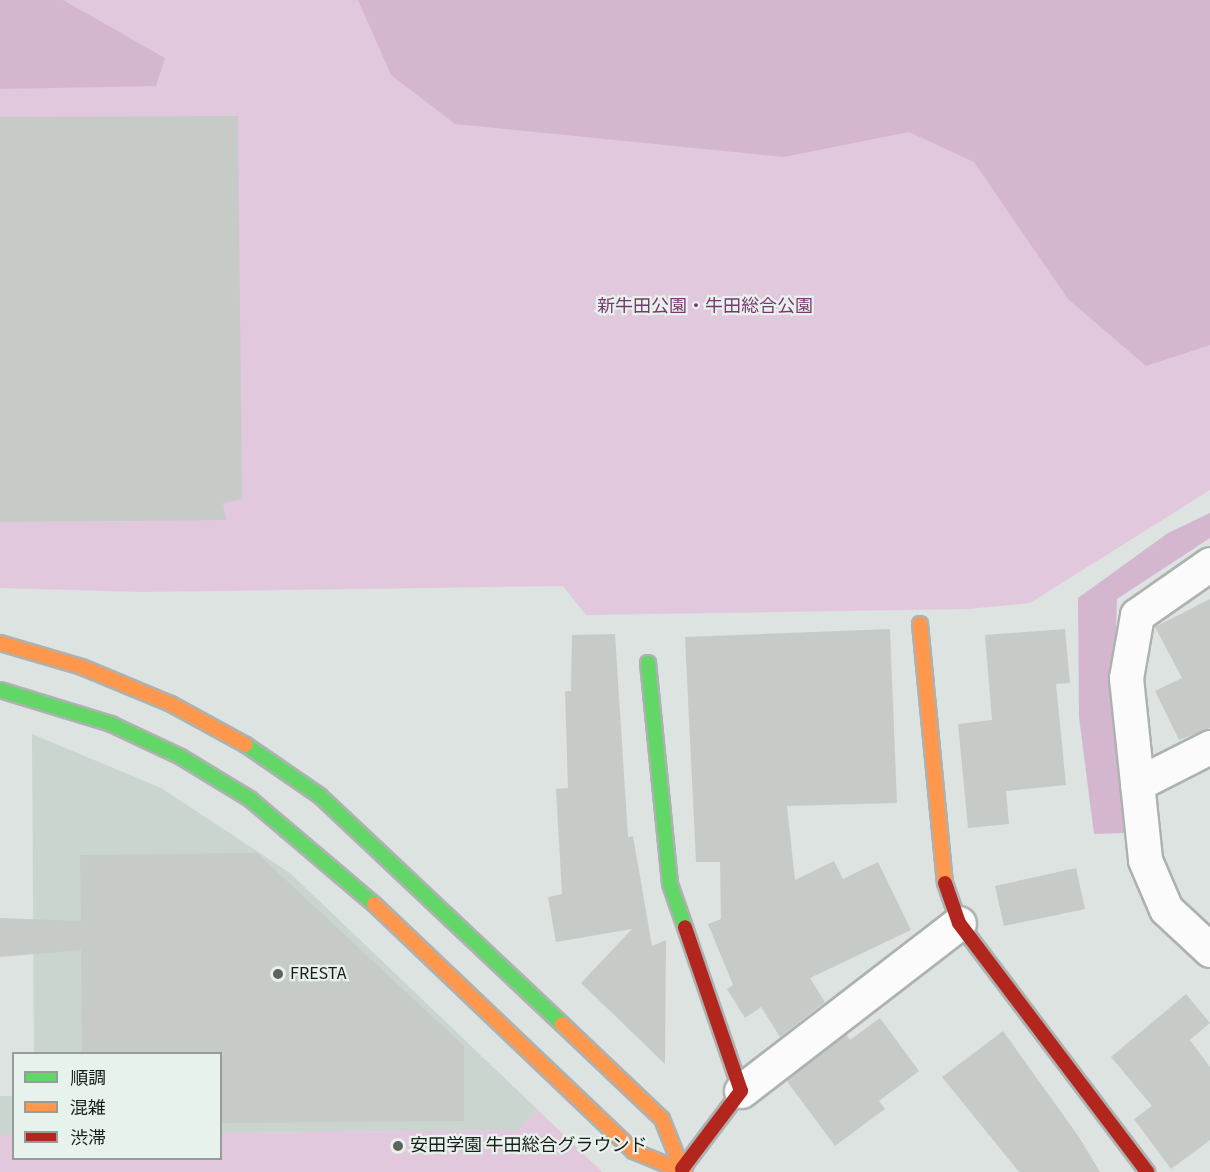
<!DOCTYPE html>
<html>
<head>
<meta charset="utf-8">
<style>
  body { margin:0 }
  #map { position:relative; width:1210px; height:1172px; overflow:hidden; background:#dde3e0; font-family:"Source Sans 3","Noto Sans JP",sans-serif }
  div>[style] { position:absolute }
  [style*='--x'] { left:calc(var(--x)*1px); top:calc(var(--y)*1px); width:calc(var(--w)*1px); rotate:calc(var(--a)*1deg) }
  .built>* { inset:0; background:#cad5cf }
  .green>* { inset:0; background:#e1c8dd }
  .forest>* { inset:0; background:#d4b7cf }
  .building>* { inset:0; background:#c6cbc8 }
  .roads { filter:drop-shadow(2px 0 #adb2b0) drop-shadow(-2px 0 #adb2b0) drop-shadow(0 2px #adb2b0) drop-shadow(0 -2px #adb2b0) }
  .street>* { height:33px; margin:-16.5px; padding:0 16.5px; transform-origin:16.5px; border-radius:16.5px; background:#fafbfa }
  .fast>* { height:14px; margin:-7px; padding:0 7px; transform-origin:7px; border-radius:7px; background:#63d668 }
  .slow>* { height:14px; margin:-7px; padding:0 7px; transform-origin:7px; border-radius:7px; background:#ff974d }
  .jam>* { height:14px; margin:-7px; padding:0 7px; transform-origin:7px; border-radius:7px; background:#b3261e }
  .dots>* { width:16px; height:16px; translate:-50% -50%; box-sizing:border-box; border:3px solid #e8f2ec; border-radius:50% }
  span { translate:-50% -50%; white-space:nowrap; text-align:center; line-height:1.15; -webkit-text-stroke:4.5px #e8f2ec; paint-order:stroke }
  .park-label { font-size:18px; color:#7b366f }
  .poi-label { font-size:18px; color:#1a1e1b }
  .left { translate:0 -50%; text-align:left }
  .legend { position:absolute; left:12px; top:1052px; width:210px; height:108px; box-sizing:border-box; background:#e8f2ec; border:2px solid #969d98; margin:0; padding:8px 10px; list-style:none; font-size:18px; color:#1a1e1b }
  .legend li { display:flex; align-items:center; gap:12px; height:30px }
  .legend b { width:30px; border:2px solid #969d98 }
</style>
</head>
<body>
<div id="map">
  <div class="built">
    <div style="clip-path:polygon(32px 734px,161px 788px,290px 873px,537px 1109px,519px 1130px,221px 1133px,220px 1054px,34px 1053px)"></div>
    <div style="clip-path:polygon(0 1096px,13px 1096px,13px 1134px,0 1134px)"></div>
  </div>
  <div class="green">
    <div style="clip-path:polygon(0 0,1210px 0,1210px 490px,1030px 603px,968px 609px,586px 615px,563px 586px,142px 592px,0 588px)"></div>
    <div style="clip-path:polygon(537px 1109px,602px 1172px,0 1172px,0 1134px,13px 1134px,14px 1158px,220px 1158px,221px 1133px,519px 1130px)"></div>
  </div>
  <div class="forest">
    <div style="clip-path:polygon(0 0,63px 0,165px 58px,156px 86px,0 89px)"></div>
    <div style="clip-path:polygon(358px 0,1210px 0,1210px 345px,1146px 366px,1068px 299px,974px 162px,909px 132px,784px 157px,455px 124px,391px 75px)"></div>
    <div style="clip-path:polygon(1210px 513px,1210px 538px,1117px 599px,1114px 680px,1125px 833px,1094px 834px,1079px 717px,1078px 598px,1168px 533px)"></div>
  </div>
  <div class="building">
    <div style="clip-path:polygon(238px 116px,242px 499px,223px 503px,226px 520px,0 522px,0 117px)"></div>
    <div style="clip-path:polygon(1210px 599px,1210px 728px,1179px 740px,1155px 691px,1182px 678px,1155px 627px)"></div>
    <div style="clip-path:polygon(890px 629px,897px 803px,787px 806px,795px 880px,834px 861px,843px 879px,878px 862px,911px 930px,810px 978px,825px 1002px,780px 1037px,761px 1007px,745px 1018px,727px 989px,733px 985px,708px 924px,721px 919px,720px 862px,696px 862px,685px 637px)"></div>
    <div style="clip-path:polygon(1065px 629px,1070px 683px,1056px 684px,1066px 785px,1006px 791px,1009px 824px,968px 828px,958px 724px,992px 720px,985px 635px)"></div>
    <div style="clip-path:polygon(615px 634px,628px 837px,633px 836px,652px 946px,666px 940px,665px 1064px,581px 983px,632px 929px,556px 942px,548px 897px,562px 894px,556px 789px,568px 788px,565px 691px,571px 691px,572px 635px)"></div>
    <div style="clip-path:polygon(257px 853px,464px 1046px,464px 1121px,220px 1123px,220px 1053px,82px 1053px,81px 950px,0 957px,0 918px,81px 921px,80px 855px)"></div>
    <div style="clip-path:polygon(1076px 868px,1085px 909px,1004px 926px,995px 886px)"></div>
    <div style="clip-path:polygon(1186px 994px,1210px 1023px,1190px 1040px,1210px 1067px,1210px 1140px,1171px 1169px,1134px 1119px,1152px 1106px,1111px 1057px)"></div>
    <div style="clip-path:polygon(880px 1018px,919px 1071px,879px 1101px,885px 1109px,835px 1146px,786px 1080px,846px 1034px,850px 1040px)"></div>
    <div style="clip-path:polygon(1003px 1031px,1079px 1137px,1100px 1172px,1019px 1172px,942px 1077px)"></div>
  </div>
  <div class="roads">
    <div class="street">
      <div style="--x:1210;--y:564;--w:89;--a:145.1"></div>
      <div style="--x:1137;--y:615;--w:64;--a:99.9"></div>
      <div style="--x:1126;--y:678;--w:183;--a:84"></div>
      <div style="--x:1145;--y:860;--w:53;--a:66.8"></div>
      <div style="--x:1166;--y:909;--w:60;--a:43"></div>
      <div style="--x:1137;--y:784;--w:82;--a:-26.9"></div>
      <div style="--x:741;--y:1091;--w:275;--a:-37.6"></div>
    </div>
    <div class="fast">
      <div style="--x:648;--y:663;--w:222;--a:84.3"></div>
      <div style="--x:670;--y:884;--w:46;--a:70.8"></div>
      <div style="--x:0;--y:690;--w:116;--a:17"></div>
      <div style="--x:111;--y:724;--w:77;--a:25.2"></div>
      <div style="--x:181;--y:757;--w:81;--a:31.3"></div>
      <div style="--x:250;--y:799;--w:162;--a:40.3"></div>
      <div style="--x:246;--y:745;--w:90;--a:34.6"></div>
      <div style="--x:320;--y:796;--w:332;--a:43.3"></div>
    </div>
    <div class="slow">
      <div style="--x:920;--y:624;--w:260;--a:84.5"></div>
      <div style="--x:0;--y:643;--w:85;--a:16.3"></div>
      <div style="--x:82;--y:667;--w:96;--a:22.6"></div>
      <div style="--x:171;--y:704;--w:85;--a:28.7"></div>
      <div style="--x:374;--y:904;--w:358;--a:43.6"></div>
      <div style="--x:633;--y:1151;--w:56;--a:22"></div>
      <div style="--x:562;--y:1024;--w:138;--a:43.5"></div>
      <div style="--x:662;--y:1119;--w:54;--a:68.2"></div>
    </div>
    <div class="jam">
      <div style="--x:945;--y:883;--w:42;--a:70.7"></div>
      <div style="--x:959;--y:923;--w:312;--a:52.9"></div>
      <div style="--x:682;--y:1169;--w:98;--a:-52.9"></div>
      <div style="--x:741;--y:1091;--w:173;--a:-108.9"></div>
    </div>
  </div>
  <div class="dots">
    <div style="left:278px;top:974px;background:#5e6360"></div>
    <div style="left:398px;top:1146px;background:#5e6360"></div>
  </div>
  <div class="park-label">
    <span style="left:705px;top:307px">新牛田公園・牛田総合公園</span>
  </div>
  <div class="poi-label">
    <span class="left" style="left:290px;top:974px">FRESTA</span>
    <span class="left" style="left:410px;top:1146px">安田学園 牛田総合グラウンド</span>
  </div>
  <ul class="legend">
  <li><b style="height:8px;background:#63d668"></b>順調</li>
  <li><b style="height:8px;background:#ff974d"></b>混雑</li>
  <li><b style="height:8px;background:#b3261e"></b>渋滞</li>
  </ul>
</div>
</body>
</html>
